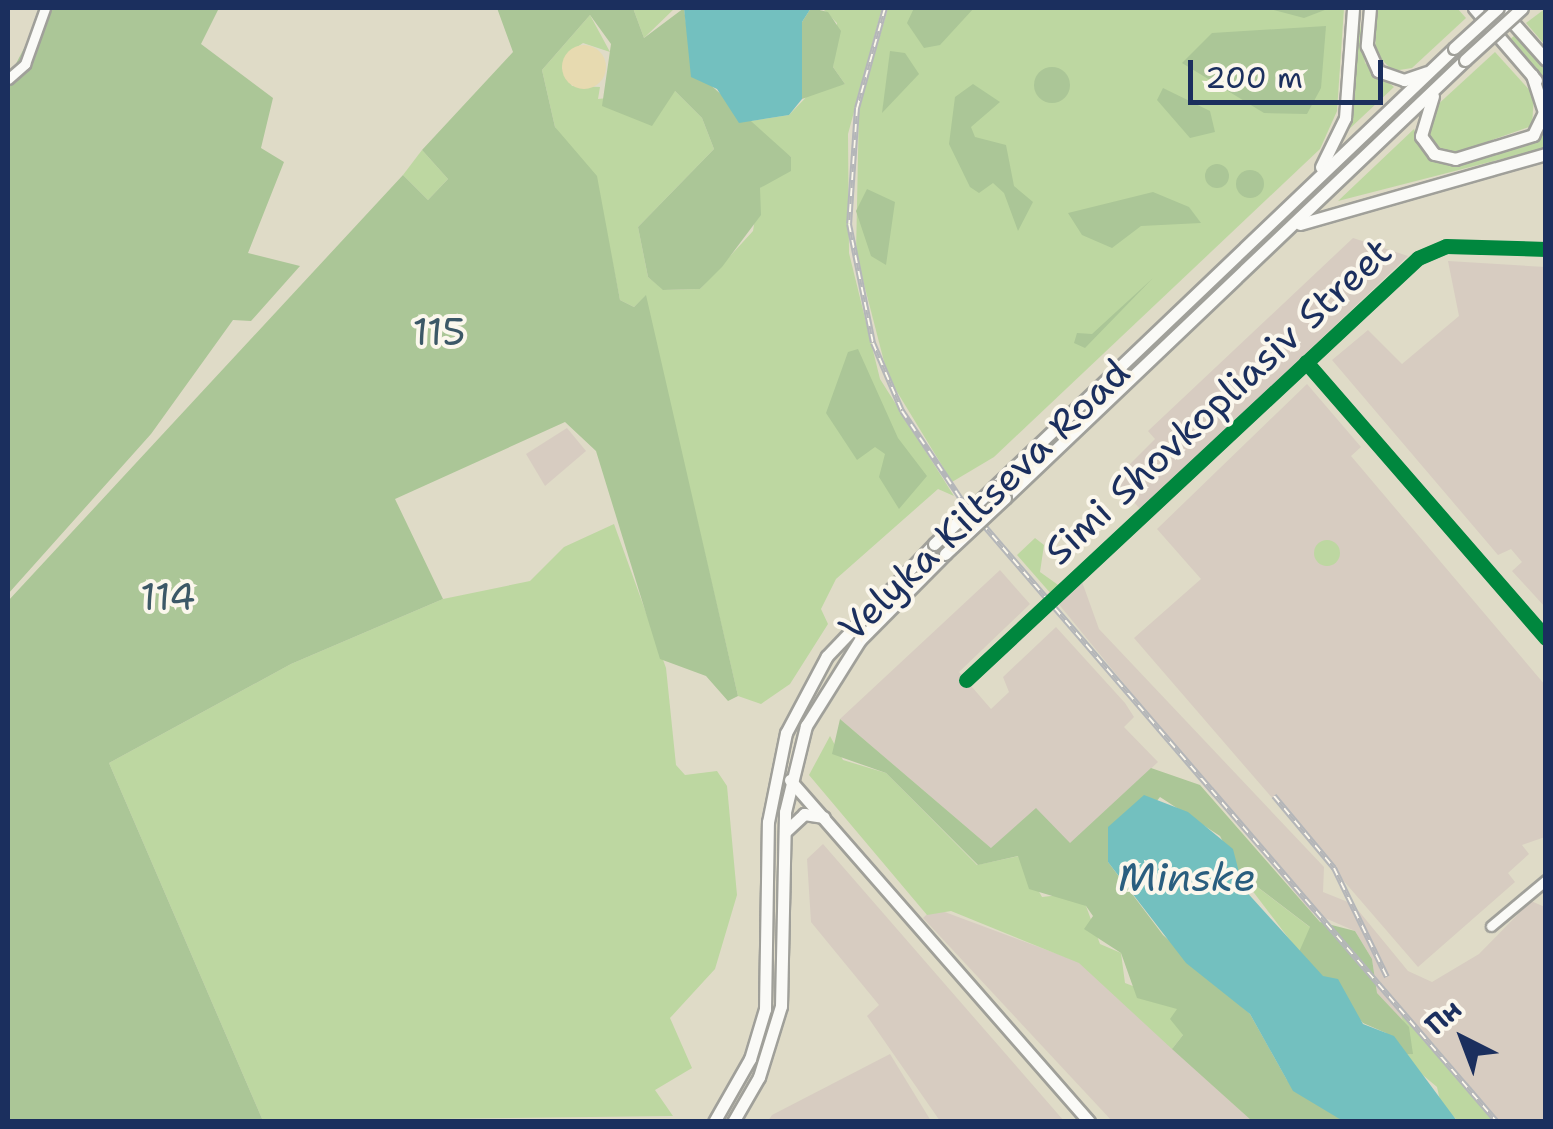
<!DOCTYPE html>
<html>
<head>
<meta charset="utf-8">
<style>
  body { margin:0 }
  #map { position:relative; width:1553px; height:1129px; overflow:hidden; background:#dfdbc7; font-family:"Shantell Sans",sans-serif }
  div>[style] { position:absolute }
  [style*='--x'] { left:calc(var(--x)*1px); top:calc(var(--y)*1px); width:calc(var(--w)*1px); rotate:calc(var(--a)*1deg) }
  .industrial>* { inset:0; background:#d7ccc1 }
  .green>* { inset:0; background:#bdd7a1 }
  .round { border-radius:50% }
  .forest>* { inset:0; background:#abc697 }
  .sand>* { inset:0; background:#e7dab0 }
  .water>* { inset:0; background:#73c0bf }
  .roads { filter:drop-shadow(2px 0 #a0a09a) drop-shadow(-2px 0 #a0a09a) drop-shadow(0 2px #a0a09a) drop-shadow(0 -2px #a0a09a) }
  .minor>* { height:9px; margin:-4.5px; padding:0 4.5px; transform-origin:4.5px; border-radius:4.5px; background:#fafaf7 }
  .major>* { height:11px; margin:-5.5px; padding:0 5.5px; transform-origin:5.5px; border-radius:5.5px; background:#fafaf7 }
  .rail>* { height:6px; margin-top:-3px; transform-origin:0; background:repeating-linear-gradient(90deg,#fbf7ec 0 8px,#b4b6b9 0 16px); box-sizing:border-box; border-block:2px solid #b4b6b9 }
  .bridges { filter:drop-shadow(2px 0 #a0a09a) drop-shadow(-2px 0 #a0a09a) drop-shadow(0 2px #a0a09a) drop-shadow(0 -2px #a0a09a) }
  .major-bridge>* { height:11px; margin:-5.5px; padding:0 5.5px; transform-origin:5.5px; border-radius:5.5px; background:#fafaf7 }
  .cycleway>* { height:15px; margin:-7.5px; padding:0 7.5px; transform-origin:7.5px; border-radius:7.5px; background:#00873e }
  span { translate:-50% -50%; white-space:nowrap; text-align:center; line-height:1.15; -webkit-text-stroke:8px #fbf7ec; paint-order:stroke }
  .park-label { font-size:38px; color:#3c5867 }
  .street-label { font-size:38px; color:#1b2f5e }
  .water-label { font-size:40px; color:#2a5e7f; font-style:italic }
  .frame { position:absolute; inset:0; border:10px solid #1b2f5e; pointer-events:none }
  .north { position:absolute; left:1413px; top:989px; width:100px; height:100px; -webkit-text-stroke:8px #fbf7ec; paint-order:stroke; rotate:318deg; font-size:28px; font-weight:700; line-height:40px; text-align:center; color:#1b2f5e }
  .north::after { content:''; display:block; margin:auto; width:35px; height:45px; background:#1b2f5e; clip-path:polygon(50% 0,100% 100%,50% 72%,0 100%) }
  .scale { position:absolute; left:1188px; top:60px; width:195px; height:45px; box-sizing:border-box; border:5px solid #1b2f5e; border-top:0; padding-left:12px; font-size:30px; line-height:35px; white-space:nowrap; color:#1b2f5e; -webkit-text-stroke:8px #fbf7ec; paint-order:stroke }
</style>
</head>
<body>
<div id="map">
  <div class="industrial">
    <div style="clip-path:polygon(1353px 238px,1408px 256px,1141px 510px,1114px 480px,1155px 439px,1148px 431px)"></div>
    <div style="clip-path:polygon(1448px 261px,1545px 267px,1545px 607px,1512px 571px,1522px 562px,1511px 549px,1498px 555px,1332px 360px,1368px 330px,1402px 364px,1459px 316px)"></div>
    <div style="clip-path:polygon(1307px 384px,1361px 447px,1351px 456px,1545px 685px,1545px 837px,1522px 845px,1529px 854px,1508px 873px,1515px 882px,1418px 967px,1134px 638px,1201px 579px,1157px 529px)"></div>
    <div style="clip-path:polygon(567px 428px,586px 451px,545px 486px,526px 454px)"></div>
    <div style="clip-path:polygon(1000px 570px,1030px 604px,959px 672px,991px 709px,1009px 692px,1003px 677px,1056px 627px,1125px 703px,1134px 717px,1124px 727px,1158px 762px,1070px 844px,991px 848px,840px 719px)"></div>
    <div style="clip-path:polygon(1081px 579px,1099px 629px,1324px 867px,1323px 892px,1353px 904px,1408px 971px,1432px 982px,1479px 954px,1531px 901px,1545px 907px,1545px 1121px,1494px 1121px,1377px 993px,1372px 959px,1355px 931px,1311px 912px,1057px 602px)"></div>
    <div style="clip-path:polygon(823px 844px,850px 875px,1064px 1121px,940px 1121px,867px 1016px,879px 1005px,811px 922px,807px 859px)"></div>
    <div style="clip-path:polygon(934px 908px,1079px 962px,1252px 1121px,1112px 1121px,923px 918px)"></div>
    <div style="clip-path:polygon(890px 1054px,931px 1121px,768px 1121px,772px 1115px)"></div>
  </div>
  <div class="green">
    <div style="clip-path:polygon(633px 8px,675px 8px,644px 38px)"></div>
    <div style="clip-path:polygon(822px 8px,882px 8px,848px 134px,849px 253px,880px 379px,954px 496px,938px 489px,836px 579px,821px 609px,828px 624px,790px 684px,761px 704px,738px 696px,645px 297px,634px 307px,620px 300px,599px 195px,555px 127px,542px 70px,590px 15px,610px 52px,583px 43px,567px 54px,562px 68px,572px 86px,600px 87px,598px 99px,675px 91px,702px 118px,714px 149px,638px 227px,648px 277px,664px 290px,700px 289px,753px 231px,760px 188px,791px 157px,744px 122px,789px 115px,816px 87px,845px 84px,833px 67px,837px 23px)"></div>
    <div style="clip-path:polygon(888px 8px,1344px 8px,1337px 111px,1320px 149px,994px 457px,952px 482px,888px 377px,856px 253px,859px 108px)"></div>
    <div style="clip-path:polygon(1358px 8px,1365px 63px,1394px 87px,1345px 133px)"></div>
    <div style="clip-path:polygon(1377px 8px,1457px 8px,1466px 18px,1412px 68px,1393px 71px,1375px 53px)"></div>
    <div style="clip-path:polygon(1546px 8px,1546px 45px,1545px 45px,1526px 23px)"></div>
    <div style="clip-path:polygon(1515px 35px,1545px 70px,1545px 87px,1507px 42px)"></div>
    <div style="clip-path:polygon(1495px 52px,1534px 95px,1532px 126px,1455px 153px,1440px 150px,1426px 132px,1434px 108px)"></div>
    <div style="clip-path:polygon(1545px 128px,1545px 148px,1338px 201px,1414px 129px,1424px 152px,1452px 164px,1526px 146px)"></div>
    <div style="clip-path:polygon(422px 150px,448px 179px,428px 200px,403px 175px)"></div>
    <div style="clip-path:polygon(614px 524px,666px 668px,676px 765px,685px 775px,717px 771px,727px 786px,737px 895px,715px 969px,670px 1018px,692px 1068px,655px 1090px,673px 1116px,263px 1121px,109px 763px,291px 664px,443px 599px,530px 581px,564px 547px)"></div>
    <div style="clip-path:polygon(1035px 538px,1044px 545px,1040px 572px,1061px 587px,1052px 595px,1017px 555px)"></div>
    <div class="round" style="left:1314px;top:540px;width:26px;height:26px"></div>
    <div style="clip-path:polygon(830px 736px,843px 760px,886px 773px,977px 865px,1019px 856px,1042px 897px,1069px 894px,1086px 906px,1100px 944px,1121px 953px,1125px 983px,1164px 998px,1107px 936px,1178px 1009px,1183px 1035px,1172px 1049px,1079px 963px,951px 911px,927px 915px,809px 775px)"></div>
    <div style="clip-path:polygon(1239px 873px,1311px 928px,1305px 947px,1299px 952px)"></div>
    <div style="clip-path:polygon(1401px 1014px,1411px 1024px,1494px 1121px,1457px 1120px,1441px 1105px,1437px 1087px,1399px 1055px,1412px 1054px)"></div>
  </div>
  <div class="forest">
    <div style="clip-path:polygon(45px 8px,219px 8px,201px 44px,273px 98px,261px 148px,284px 162px,248px 253px,300px 266px,251px 321px,233px 320px,151px 434px,8px 594px,8px 79px)"></div>
    <div style="clip-path:polygon(497px 8px,633px 8px,644px 38px,684px 8px,690px 53px,705px 80px,791px 157px,791px 171px,760px 188px,761px 215px,722px 267px,700px 289px,663px 290px,648px 277px,638px 227px,714px 149px,702px 118px,675px 91px,652px 126px,602px 106px,611px 44px,590px 15px,542px 70px,555px 127px,597px 176px,620px 300px,634px 307px,646px 295px,738px 696px,728px 701px,706px 676px,660px 659px,596px 451px,565px 422px,395px 499px,443px 599px,291px 664px,109px 763px,263px 1121px,8px 1122px,8px 601px,403px 175px,428px 200px,448px 179px,422px 150px,513px 52px)"></div>
    <div style="clip-path:polygon(811px 8px,828px 12px,841px 31px,833px 67px,845px 84px,802px 99px,802px 22px)"></div>
    <div style="clip-path:polygon(914px 8px,974px 8px,940px 45px,924px 48px,907px 23px)"></div>
    <div style="clip-path:polygon(1266px 8px,1330px 8px,1304px 18px)"></div>
    <div style="clip-path:polygon(1326px 26px,1321px 88px,1307px 114px,1264px 113px,1182px 63px,1212px 33px)"></div>
    <div style="clip-path:polygon(890px 51px,905px 53px,919px 74px,882px 113px)"></div>
    <div class="round" style="left:1034px;top:67px;width:36px;height:36px"></div>
    <div style="clip-path:polygon(973px 84px,1000px 102px,971px 127px,975px 137px,1006px 145px,1014px 186px,1033px 202px,1018px 231px,1004px 193px,993px 183px,979px 193px,970px 187px,949px 144px,955px 97px)"></div>
    <div style="clip-path:polygon(1163px 88px,1210px 111px,1215px 132px,1190px 138px,1157px 100px)"></div>
    <div class="round" style="left:1205px;top:164px;width:24px;height:24px"></div>
    <div class="round" style="left:1236px;top:170px;width:28px;height:28px"></div>
    <div style="clip-path:polygon(867px 189px,895px 202px,886px 265px,871px 256px,856px 211px)"></div>
    <div style="clip-path:polygon(1153px 192px,1189px 207px,1201px 223px,1141px 226px,1112px 248px,1082px 235px,1068px 213px)"></div>
    <div style="clip-path:polygon(1153px 278px,1085px 348px,1074px 343px,1077px 333px,1092px 334px)"></div>
    <div style="clip-path:polygon(858px 349px,898px 438px,927px 476px,899px 509px,879px 477px,885px 454px,875px 447px,857px 460px,826px 413px,848px 352px)"></div>
    <div style="clip-path:polygon(840px 719px,991px 848px,1036px 808px,1070px 843px,1151px 768px,1200px 785px,1320px 922px,1355px 931px,1372px 959px,1377px 993px,1409px 1027px,1413px 1054px,1399px 1055px,1386px 1033px,1363px 1023px,1299px 952px,1310px 927px,1239px 873px,1220px 836px,1160px 797px,1108px 862px,1163px 935px,1250px 1014px,1287px 1080px,1343px 1121px,1252px 1121px,1172px 1049px,1183px 1035px,1170px 1019px,1177px 1009px,1137px 998px,1121px 953px,1084px 929px,1093px 916px,1086px 906px,1029px 889px,1018px 856px,978px 865px,886px 773px,832px 754px)"></div>
  </div>
  <div class="sand">
    <div class="round" style="left:562px;top:45px;width:44px;height:44px"></div>
  </div>
  <div class="water">
    <div style="clip-path:polygon(684px 8px,811px 8px,802px 22px,802px 99px,789px 115px,739px 123px,717px 89px,691px 77px)"></div>
    <div style="clip-path:polygon(1144px 795px,1188px 812px,1233px 849px,1243px 888px,1323px 976px,1338px 979px,1363px 1024px,1394px 1036px,1457px 1121px,1343px 1121px,1293px 1091px,1250px 1014px,1186px 963px,1108px 862px,1108px 827px)"></div>
  </div>
  <div class="roads">
    <div class="minor">
      <div style="--x:8;--y:79;--w:23;--a:-41"></div>
      <div style="--x:25;--y:64;--w:59;--a:-70.3"></div>
      <div style="--x:1306;--y:362;--w:366;--a:49"></div>
      <div style="--x:966;--y:680;--w:618;--a:-43.03"></div>
      <div style="--x:1418;--y:258;--w:30;--a:-23"></div>
      <div style="--x:1446;--y:246;--w:100;--a:1.7"></div>
      <div style="--x:1491;--y:926;--w:72;--a:-39.9"></div>
    </div>
    <div class="major">
      <div style="--x:1370;--y:8;--w:38;--a:95"></div>
      <div style="--x:1367;--y:46;--w:27;--a:66"></div>
      <div style="--x:1378;--y:71;--w:28;--a:19"></div>
      <div style="--x:1404;--y:80;--w:24;--a:-19"></div>
      <div style="--x:1474;--y:8;--w:95;--a:49.3"></div>
      <div style="--x:1500;--y:8;--w:69;--a:48.5"></div>
      <div style="--x:1433;--y:96;--w:42;--a:106.7"></div>
      <div style="--x:1421;--y:136;--w:22;--a:54"></div>
      <div style="--x:1434;--y:154;--w:22;--a:13"></div>
      <div style="--x:1455;--y:159;--w:82;--a:-17.1"></div>
      <div style="--x:1533;--y:135;--w:25;--a:-64"></div>
      <div style="--x:1544;--y:112;--w:39;--a:-108"></div>
      <div style="--x:1321;--y:167;--w:55;--a:-63.9"></div>
      <div style="--x:1345;--y:118;--w:110;--a:-85.8"></div>
      <div style="--x:1300;--y:224;--w:256;--a:-15.9"></div>
      <div style="--x:994;--y:487;--w:636;--a:-43.66"></div>
      <div style="--x:1005;--y:498;--w:635;--a:-43.6"></div>
      <div style="--x:790;--y:780;--w:454;--a:48.8"></div>
      <div style="--x:786;--y:831;--w:25;--a:-43"></div>
      <div style="--x:804;--y:814;--w:20;--a:9"></div>
      <div style="--x:714;--y:1122;--w:73;--a:-60.3"></div>
      <div style="--x:750;--y:1059;--w:52;--a:-73.3"></div>
      <div style="--x:765;--y:1009;--w:187;--a:-89.1"></div>
      <div style="--x:768;--y:822;--w:91;--a:-78.6"></div>
      <div style="--x:786;--y:733;--w:87;--a:-62"></div>
      <div style="--x:827;--y:656;--w:155;--a:-46.3"></div>
      <div style="--x:733;--y:1122;--w:52;--a:-60"></div>
      <div style="--x:759;--y:1077;--w:74;--a:-72.8"></div>
      <div style="--x:781;--y:1006;--w:194;--a:-88.8"></div>
      <div style="--x:785;--y:812;--w:89;--a:-76.3"></div>
      <div style="--x:806;--y:726;--w:102;--a:-57.9"></div>
      <div style="--x:860;--y:640;--w:121;--a:-45.3"></div>
    </div>
  </div>
  <div class="rail">
    <div style="--x:885;--y:8;--w:104;--a:105.6"></div>
    <div style="--x:857;--y:108;--w:116;--a:93.9"></div>
    <div style="--x:849;--y:224;--w:121;--a:78.6"></div>
    <div style="--x:873;--y:343;--w:74;--a:66.9"></div>
    <div style="--x:902;--y:411;--w:106;--a:56.2"></div>
    <div style="--x:961;--y:499;--w:822;--a:49.29"></div>
    <div style="--x:1274;--y:796;--w:94;--a:50.2"></div>
    <div style="--x:1334;--y:868;--w:121;--a:64.1"></div>
  </div>
  <div class="bridges">
    <div class="major-bridge">
      <div style="--x:1454;--y:48;--w:59;--a:-42.3"></div>
      <div style="--x:1465;--y:60;--w:77;--a:-42.4"></div>
      <div style="--x:934;--y:544;--w:83;--a:-43.5"></div>
      <div style="--x:945;--y:554;--w:82;--a:-43"></div>
    </div>
  </div>
  <div class="cycleway">
    <div style="--x:1306;--y:362;--w:366;--a:49"></div>
    <div style="--x:966;--y:680;--w:618;--a:-43.03"></div>
    <div style="--x:1418;--y:258;--w:30;--a:-23"></div>
    <div style="--x:1446;--y:246;--w:100;--a:1.7"></div>
  </div>
  <div class="park-label">
    <span style="left:439px;top:332px">115</span>
    <span style="left:168px;top:597px">114</span>
  </div>
  <div class="street-label">
    <span style="left:1218px;top:401px;rotate:-43deg">Simi Shovkopliasiv Street</span>
    <span style="left:984px;top:500px;rotate:-44deg">Velyka Kiltseva Road</span>
  </div>
  <div class="water-label">
    <span style="left:1187px;top:877px">Minske</span>
  </div>
  <div class="frame"></div>
  <div class="north">Пн</div>
  <div class="scale">200 m</div>
</div>
</body>
</html>
